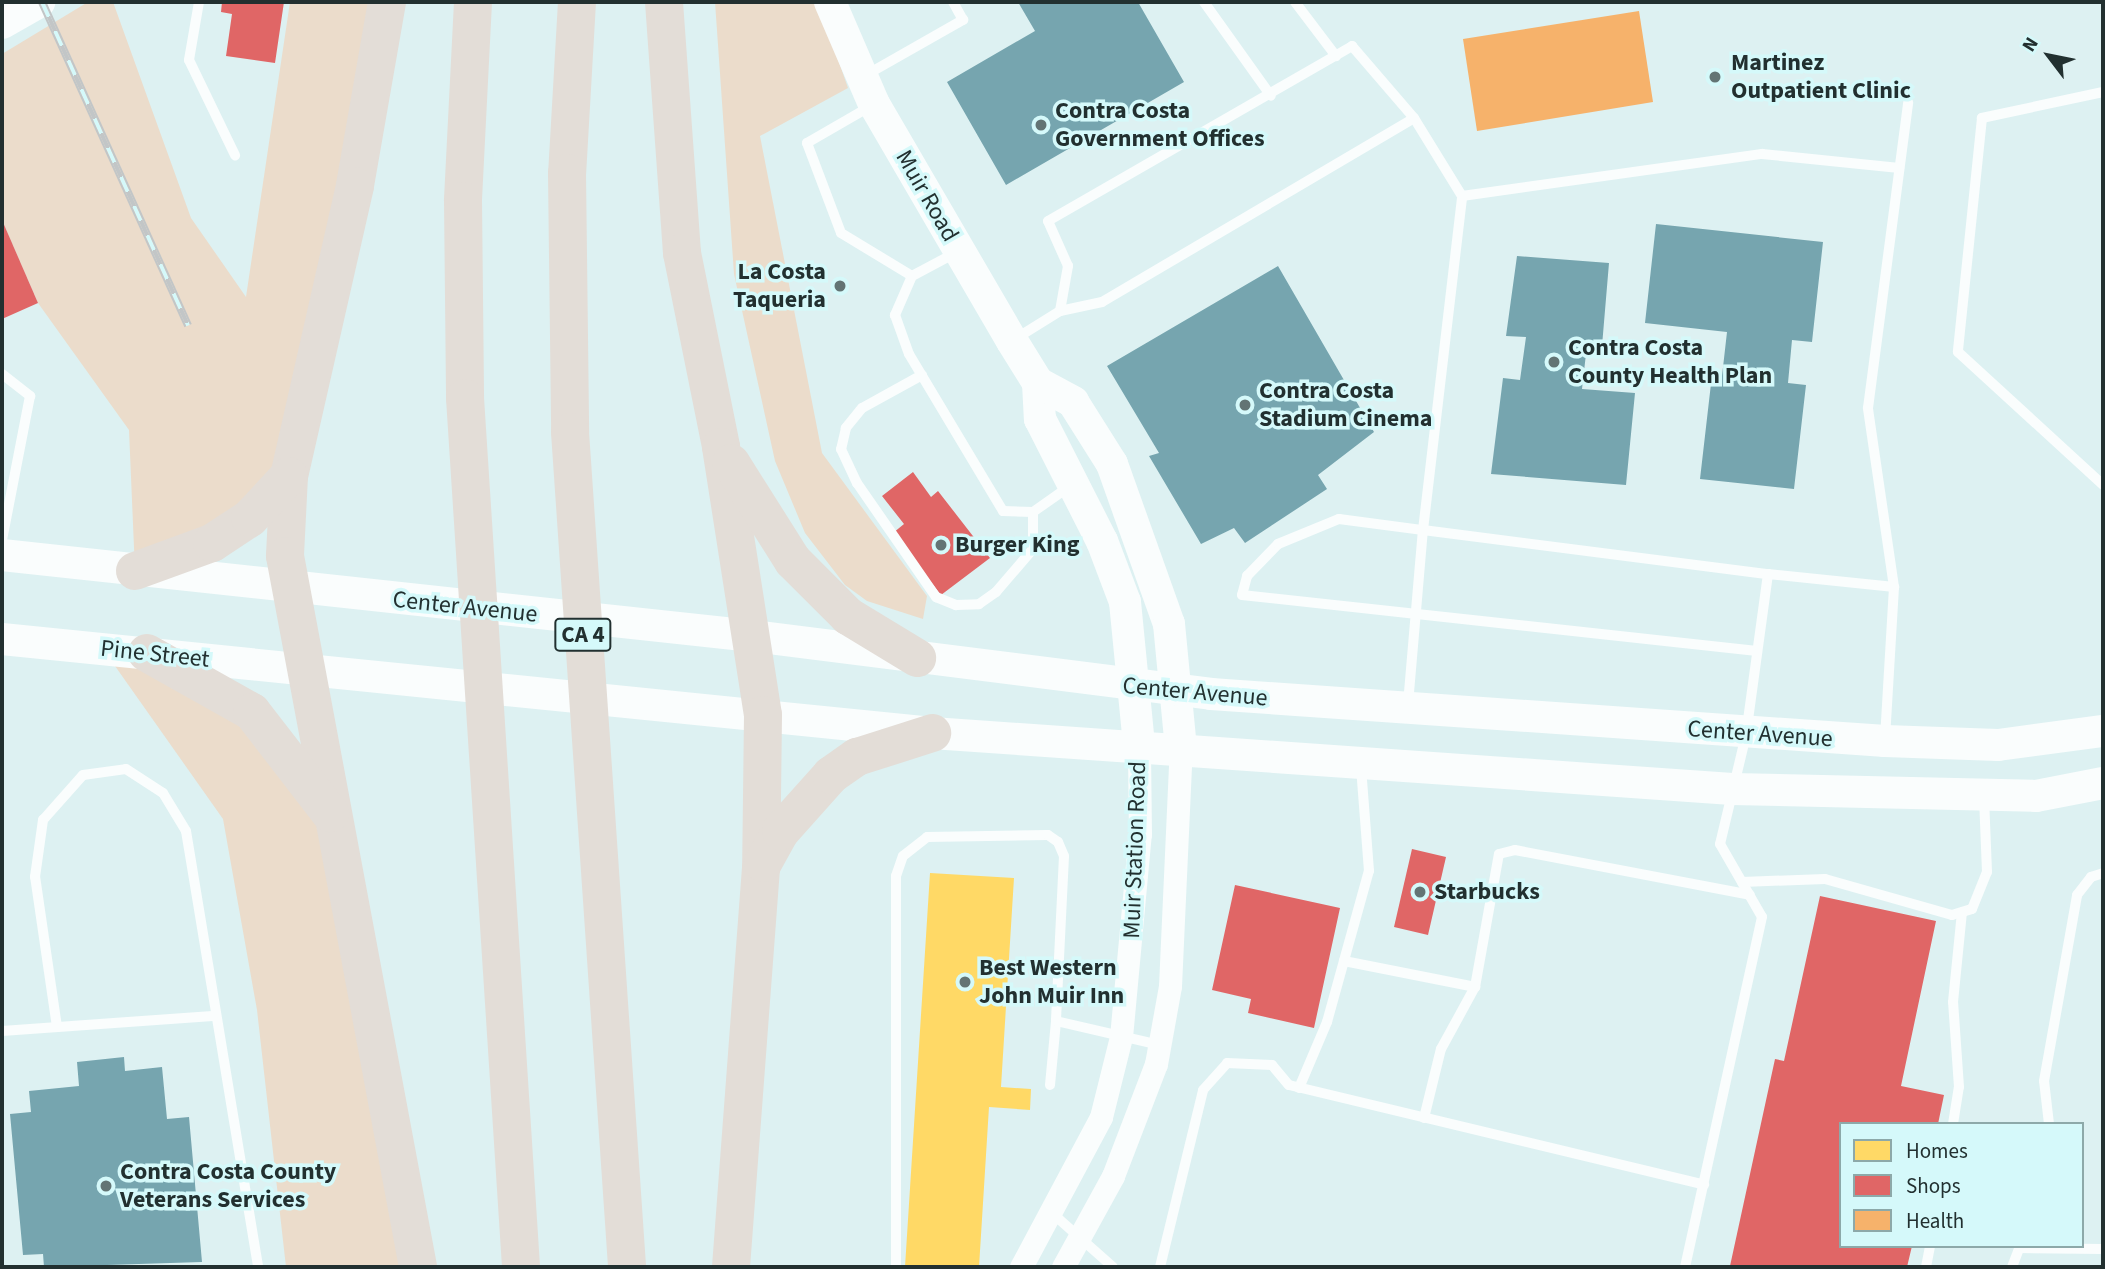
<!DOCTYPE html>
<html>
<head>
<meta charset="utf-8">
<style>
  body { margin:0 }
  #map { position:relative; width:2105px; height:1269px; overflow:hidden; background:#ddf1f2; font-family:"Source Sans 3",sans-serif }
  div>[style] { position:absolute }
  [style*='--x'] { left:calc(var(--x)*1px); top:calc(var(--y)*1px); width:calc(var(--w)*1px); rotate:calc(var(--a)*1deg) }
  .green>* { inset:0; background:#ebdccb }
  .homes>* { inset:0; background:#ffd966 }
  .shops>* { inset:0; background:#e06666 }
  .health>* { inset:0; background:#f6b26b }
  .public>* { inset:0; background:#76a5af }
  .lane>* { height:10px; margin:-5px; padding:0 5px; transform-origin:5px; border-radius:5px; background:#fafdfd }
  .street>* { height:23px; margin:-11.5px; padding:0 11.5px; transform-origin:11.5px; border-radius:11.5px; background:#fafdfd }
  .secondary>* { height:32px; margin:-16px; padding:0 16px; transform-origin:16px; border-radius:16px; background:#fafdfd }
  .highway>* { height:38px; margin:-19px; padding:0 19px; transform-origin:19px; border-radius:19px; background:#e3ddd7 }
  .rail>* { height:8px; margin-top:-4px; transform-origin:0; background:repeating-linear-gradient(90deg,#d5f9fa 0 16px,#c2c6c7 0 32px); box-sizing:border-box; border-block:2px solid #c2c6c7 }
  .dots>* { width:19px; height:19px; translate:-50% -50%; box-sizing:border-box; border:4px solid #d5f9fa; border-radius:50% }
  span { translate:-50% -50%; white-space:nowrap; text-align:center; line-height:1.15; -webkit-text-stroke:7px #d5f9fa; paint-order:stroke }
  .shield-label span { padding:2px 5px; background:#d5f9fa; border:2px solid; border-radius:5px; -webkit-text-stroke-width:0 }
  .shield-label { font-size:23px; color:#223030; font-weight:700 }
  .poi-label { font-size:24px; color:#223030; font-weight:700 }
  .left { translate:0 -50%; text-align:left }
  .right { translate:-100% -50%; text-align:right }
  .street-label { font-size:24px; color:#223030 }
  .frame { position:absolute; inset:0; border:4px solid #223030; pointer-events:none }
  .legend { position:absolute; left:1839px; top:1122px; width:245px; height:126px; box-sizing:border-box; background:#d5f9fa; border:2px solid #8da9a9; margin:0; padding:9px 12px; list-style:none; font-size:21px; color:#223030 }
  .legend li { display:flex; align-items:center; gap:14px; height:35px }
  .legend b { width:35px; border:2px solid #8da9a9 }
  .north { position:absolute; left:2014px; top:21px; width:70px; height:70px; -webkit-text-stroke:5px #d5f9fa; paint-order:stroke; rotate:302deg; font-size:19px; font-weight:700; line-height:28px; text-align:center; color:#223030 }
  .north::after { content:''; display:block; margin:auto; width:24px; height:32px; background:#223030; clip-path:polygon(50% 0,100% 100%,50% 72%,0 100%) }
</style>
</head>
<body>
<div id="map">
  <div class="green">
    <div style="clip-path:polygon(88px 2px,113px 2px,191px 218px,246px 297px,290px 2px,387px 2px,289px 476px,135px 571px,129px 430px,38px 303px,2px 220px,2px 54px)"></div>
    <div style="clip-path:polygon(715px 2px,818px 2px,848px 88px,760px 136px,822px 453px,927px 596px,923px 619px,867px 601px,845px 585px,805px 533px,775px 461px,734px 274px)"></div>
    <div style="clip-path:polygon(103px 649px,219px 690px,339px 826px,402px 1267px,286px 1267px,257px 1010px,223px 819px)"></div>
  </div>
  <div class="homes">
    <div style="clip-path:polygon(930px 873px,1014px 878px,1001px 1087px,1031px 1089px,1030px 1110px,989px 1107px,979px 1267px,905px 1267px)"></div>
  </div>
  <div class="shops">
    <div style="clip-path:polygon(222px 2px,284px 2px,275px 63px,226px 56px,232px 14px,221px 12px)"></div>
    <div style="clip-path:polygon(2px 220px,38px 303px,2px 319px)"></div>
    <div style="clip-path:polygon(913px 472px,931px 497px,938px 491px,990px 558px,941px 595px,893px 533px,904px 524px,882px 496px)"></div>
    <div style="clip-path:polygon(1412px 849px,1446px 857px,1428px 935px,1394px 927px)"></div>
    <div style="clip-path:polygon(1235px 885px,1340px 908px,1314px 1028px,1248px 1013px,1251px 999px,1212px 990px)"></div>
    <div style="clip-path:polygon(1820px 896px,1936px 921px,1901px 1086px,1944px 1095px,1938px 1124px,1841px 1124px,1841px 1246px,1912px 1246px,1907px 1267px,1730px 1266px,1775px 1059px,1784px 1061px)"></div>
  </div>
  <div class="health">
    <div style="clip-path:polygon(1639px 11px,1653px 102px,1477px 131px,1463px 39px)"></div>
  </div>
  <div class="public">
    <div style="clip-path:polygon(1018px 2px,1138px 2px,1184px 82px,1006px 185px,947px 82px,1035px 31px)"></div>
    <div style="clip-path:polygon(1656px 224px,1823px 242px,1812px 342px,1792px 340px,1788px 383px,1806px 385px,1794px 489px,1700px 479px,1712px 375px,1722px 376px,1727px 332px,1645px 323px)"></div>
    <div style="clip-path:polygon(1517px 256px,1609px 263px,1602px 346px,1587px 345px,1582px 389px,1635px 393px,1626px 485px,1491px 474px,1503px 378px,1520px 380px,1526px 337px,1506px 336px)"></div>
    <div style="clip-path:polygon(1278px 266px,1374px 432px,1318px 475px,1327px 489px,1245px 543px,1234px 528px,1201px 544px,1149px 456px,1159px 453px,1107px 366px)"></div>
    <div style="clip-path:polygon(124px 1057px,125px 1071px,162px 1067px,167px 1119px,189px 1117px,202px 1262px,44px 1267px,43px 1254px,23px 1255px,10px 1114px,31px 1112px,29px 1091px,79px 1086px,77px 1062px)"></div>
  </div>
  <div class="lane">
    <div style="--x:199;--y:2;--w:59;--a:99.8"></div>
    <div style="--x:189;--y:60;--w:106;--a:64.2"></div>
    <div style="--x:1204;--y:2;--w:115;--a:54.5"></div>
    <div style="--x:1295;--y:2;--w:68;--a:52.8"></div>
    <div style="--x:866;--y:75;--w:112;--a:-29.6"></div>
    <div style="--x:963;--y:20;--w:21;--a:-119"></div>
    <div style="--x:2103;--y:92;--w:124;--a:167.9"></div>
    <div style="--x:1982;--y:118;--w:235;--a:95.9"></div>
    <div style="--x:1958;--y:352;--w:197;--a:42.5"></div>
    <div style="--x:871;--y:106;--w:74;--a:150"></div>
    <div style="--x:807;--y:143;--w:96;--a:69.3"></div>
    <div style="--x:841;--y:233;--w:83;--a:31.2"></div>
    <div style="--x:957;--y:252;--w:51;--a:151.9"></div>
    <div style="--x:912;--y:276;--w:43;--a:113.6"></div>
    <div style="--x:895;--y:315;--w:41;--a:70.3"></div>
    <div style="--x:909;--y:354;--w:183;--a:59.1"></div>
    <div style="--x:1003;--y:511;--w:30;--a:2"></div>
    <div style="--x:1033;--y:512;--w:45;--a:-35.1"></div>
    <div style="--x:1060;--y:311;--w:43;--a:-12.1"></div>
    <div style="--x:1102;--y:302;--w:362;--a:-30.5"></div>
    <div style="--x:1015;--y:339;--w:53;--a:-31.9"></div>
    <div style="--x:1060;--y:311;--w:46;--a:-79.9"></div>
    <div style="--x:1068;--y:266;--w:49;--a:-114"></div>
    <div style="--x:1048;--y:221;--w:351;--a:-29.9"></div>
    <div style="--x:1352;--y:46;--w:95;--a:49.3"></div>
    <div style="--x:1414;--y:118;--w:92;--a:58.4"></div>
    <div style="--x:2;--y:374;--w:36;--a:38"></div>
    <div style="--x:30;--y:396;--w:147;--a:101"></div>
    <div style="--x:922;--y:375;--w:68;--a:151.2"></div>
    <div style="--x:862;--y:408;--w:26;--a:129"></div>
    <div style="--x:846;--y:428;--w:22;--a:103"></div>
    <div style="--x:841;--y:449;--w:38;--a:65"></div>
    <div style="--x:857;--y:483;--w:139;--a:55.3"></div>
    <div style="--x:936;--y:597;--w:22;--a:22"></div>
    <div style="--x:956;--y:605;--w:23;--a:-2"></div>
    <div style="--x:979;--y:604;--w:21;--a:-35"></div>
    <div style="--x:996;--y:592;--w:57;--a:-49.3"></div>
    <div style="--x:1033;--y:549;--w:37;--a:-90"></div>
    <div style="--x:1768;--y:574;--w:127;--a:5.9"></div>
    <div style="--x:1894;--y:587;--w:151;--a:93.4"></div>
    <div style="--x:1894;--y:587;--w:181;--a:-98.3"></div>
    <div style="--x:1868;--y:408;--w:308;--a:-82.5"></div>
    <div style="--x:1757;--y:651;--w:518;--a:-173.79"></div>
    <div style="--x:1242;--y:595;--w:20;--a:-75"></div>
    <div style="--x:1247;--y:576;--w:45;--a:-45.9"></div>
    <div style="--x:1278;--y:544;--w:66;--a:-22.3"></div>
    <div style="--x:1339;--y:519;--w:85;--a:7.5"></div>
    <div style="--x:1423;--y:530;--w:336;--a:-83.3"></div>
    <div style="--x:1462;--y:196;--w:303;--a:-8"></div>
    <div style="--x:1762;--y:154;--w:138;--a:5.8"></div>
    <div style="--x:1408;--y:704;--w:175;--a:-85.1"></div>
    <div style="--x:1423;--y:530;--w:348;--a:7.3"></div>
    <div style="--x:1768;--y:574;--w:162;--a:97.8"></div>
    <div style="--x:1746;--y:735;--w:112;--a:103.4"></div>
    <div style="--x:1720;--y:844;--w:84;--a:60.1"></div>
    <div style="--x:1762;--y:917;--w:358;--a:102.4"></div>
    <div style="--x:1742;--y:882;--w:83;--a:-2.1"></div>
    <div style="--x:1825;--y:879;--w:132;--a:15.8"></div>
    <div style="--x:1952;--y:915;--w:21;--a:-17"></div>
    <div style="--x:1972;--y:909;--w:40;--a:-68"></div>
    <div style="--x:1987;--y:872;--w:74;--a:-92.3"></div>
    <div style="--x:1344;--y:961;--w:134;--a:11.2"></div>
    <div style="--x:57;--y:1027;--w:152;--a:-98.3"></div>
    <div style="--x:35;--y:877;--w:58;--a:-82"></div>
    <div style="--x:43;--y:820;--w:60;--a:-48.4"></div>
    <div style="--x:83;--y:775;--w:43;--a:-7.9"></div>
    <div style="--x:126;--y:769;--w:44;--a:33"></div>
    <div style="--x:163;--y:793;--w:44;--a:58.8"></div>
    <div style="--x:186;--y:831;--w:442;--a:80.6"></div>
    <div style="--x:2;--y:1031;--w:211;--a:-4.1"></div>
    <div style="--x:1050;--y:1085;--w:64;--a:-84.6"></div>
    <div style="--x:1299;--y:1088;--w:72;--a:-67"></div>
    <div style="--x:1327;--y:1022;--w:157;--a:-74.5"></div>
    <div style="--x:1369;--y:871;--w:104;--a:-94.4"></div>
    <div style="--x:1424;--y:1118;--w:71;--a:-76.2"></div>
    <div style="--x:1441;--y:1049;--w:71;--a:-61.3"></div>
    <div style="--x:1475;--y:987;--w:135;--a:-79.8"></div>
    <div style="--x:1499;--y:854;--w:16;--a:-14"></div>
    <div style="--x:1515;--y:850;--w:239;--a:10.8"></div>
    <div style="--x:1953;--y:1124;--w:37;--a:-81"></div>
    <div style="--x:1959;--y:1087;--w:85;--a:-94"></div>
    <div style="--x:1953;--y:1002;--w:90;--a:-84.3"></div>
    <div style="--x:2049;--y:1124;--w:43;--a:-96.6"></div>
    <div style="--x:2044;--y:1081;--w:189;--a:-79.9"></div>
    <div style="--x:2077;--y:895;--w:23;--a:-52"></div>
    <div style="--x:2091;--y:877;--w:13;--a:-18"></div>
    <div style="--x:1052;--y:1213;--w:81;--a:41.5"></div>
    <div style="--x:2019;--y:1248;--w:84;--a:0.7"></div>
    <div style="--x:896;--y:1267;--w:391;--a:-90"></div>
    <div style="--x:896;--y:876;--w:21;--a:-71"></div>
    <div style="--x:903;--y:856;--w:31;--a:-38"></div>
    <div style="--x:927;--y:837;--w:121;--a:-0.9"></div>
    <div style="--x:1048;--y:835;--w:12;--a:35"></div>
    <div style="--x:1058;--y:842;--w:15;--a:67"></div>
    <div style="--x:1064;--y:856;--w:165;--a:92.8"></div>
    <div style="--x:1056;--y:1021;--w:107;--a:13"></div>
    <div style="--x:1160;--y:1267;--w:182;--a:-76.3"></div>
    <div style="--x:1203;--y:1090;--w:36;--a:-48"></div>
    <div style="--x:1227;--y:1063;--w:45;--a:2.5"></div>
    <div style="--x:1272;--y:1065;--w:26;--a:50"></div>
    <div style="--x:1289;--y:1085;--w:427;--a:13.5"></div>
    <div style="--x:1926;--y:1267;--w:21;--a:-79"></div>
    <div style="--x:2012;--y:1267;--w:22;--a:-69"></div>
  </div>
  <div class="street">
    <div style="--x:1021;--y:1267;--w:170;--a:-61.9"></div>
    <div style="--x:1101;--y:1117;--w:82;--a:-76"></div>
    <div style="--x:1121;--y:1037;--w:204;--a:-84.7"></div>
    <div style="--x:1140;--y:834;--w:88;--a:-90.7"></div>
    <div style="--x:1063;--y:1267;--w:104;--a:-61.2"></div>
    <div style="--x:1113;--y:1176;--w:120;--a:-69"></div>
    <div style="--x:1156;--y:1064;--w:79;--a:-79.8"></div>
    <div style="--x:1170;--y:986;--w:238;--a:-87.4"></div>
  </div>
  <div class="secondary">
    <div style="--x:830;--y:2;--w:111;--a:66.7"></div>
    <div style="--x:874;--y:104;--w:274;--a:59.8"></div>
    <div style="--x:1012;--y:341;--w:49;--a:58.2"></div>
    <div style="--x:1038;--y:383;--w:40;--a:28"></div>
    <div style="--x:1073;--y:402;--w:73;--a:57.8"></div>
    <div style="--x:1112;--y:464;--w:170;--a:70.4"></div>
    <div style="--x:1169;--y:624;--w:125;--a:84.5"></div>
    <div style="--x:2;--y:23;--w:43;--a:-29.6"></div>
    <div style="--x:1038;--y:383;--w:36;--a:87"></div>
    <div style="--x:1040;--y:419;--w:137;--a:63.1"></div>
    <div style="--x:1102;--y:541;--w:65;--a:69.3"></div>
    <div style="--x:1125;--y:602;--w:145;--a:84.4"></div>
    <div style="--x:2;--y:555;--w:755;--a:6.16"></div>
    <div style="--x:753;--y:636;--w:462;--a:7.2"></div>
    <div style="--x:1211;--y:694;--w:676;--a:3.99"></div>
    <div style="--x:1885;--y:741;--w:113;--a:2"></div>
    <div style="--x:1998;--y:745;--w:106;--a:-7.6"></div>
    <div style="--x:2;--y:639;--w:935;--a:5.77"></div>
    <div style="--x:932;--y:733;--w:802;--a:4"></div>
    <div style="--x:1732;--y:789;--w:304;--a:1.3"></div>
    <div style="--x:2036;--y:796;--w:68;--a:-11"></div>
  </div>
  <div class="highway">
    <div style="--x:387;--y:2;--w:187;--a:99.9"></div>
    <div style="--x:355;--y:186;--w:297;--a:102.8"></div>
    <div style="--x:289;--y:476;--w:80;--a:92.9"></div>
    <div style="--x:285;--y:556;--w:723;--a:79.4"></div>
    <div style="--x:473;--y:2;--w:199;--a:92.9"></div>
    <div style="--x:463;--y:201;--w:197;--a:89.4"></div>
    <div style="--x:465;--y:398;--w:871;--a:86.31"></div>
    <div style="--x:577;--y:2;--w:171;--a:93.3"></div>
    <div style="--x:567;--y:173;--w:259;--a:89.3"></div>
    <div style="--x:570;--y:432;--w:837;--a:86.09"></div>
    <div style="--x:664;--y:2;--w:252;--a:85.9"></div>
    <div style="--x:682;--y:253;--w:198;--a:78.6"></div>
    <div style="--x:721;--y:447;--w:271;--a:81.1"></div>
    <div style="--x:763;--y:715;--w:153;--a:90.7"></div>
    <div style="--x:761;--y:868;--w:400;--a:94.3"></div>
    <div style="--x:731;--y:463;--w:116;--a:57.7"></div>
    <div style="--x:793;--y:561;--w:78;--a:45"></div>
    <div style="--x:848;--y:616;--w:81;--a:31.3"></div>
    <div style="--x:135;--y:571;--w:82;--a:-20"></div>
    <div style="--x:212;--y:543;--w:45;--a:-33.3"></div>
    <div style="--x:250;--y:518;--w:57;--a:-47.1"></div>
    <div style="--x:147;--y:653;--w:120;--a:29.3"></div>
    <div style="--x:252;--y:712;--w:128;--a:52.3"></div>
    <div style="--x:763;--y:863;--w:37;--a:-61"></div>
    <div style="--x:781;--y:831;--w:75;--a:-48.2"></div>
    <div style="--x:831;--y:775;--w:32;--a:-35"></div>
    <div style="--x:857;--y:757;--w:79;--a:-17.7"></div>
  </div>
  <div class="rail">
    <div style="--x:42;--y:2;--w:355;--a:65.7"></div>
  </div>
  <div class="dots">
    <div style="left:1715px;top:77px;background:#637474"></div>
    <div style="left:1041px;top:125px;background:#637474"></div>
    <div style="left:840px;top:286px;background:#637474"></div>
    <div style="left:1554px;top:362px;background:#637474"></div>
    <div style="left:1245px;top:405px;background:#637474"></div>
    <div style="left:941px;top:545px;background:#637474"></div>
    <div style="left:1420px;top:892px;background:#637474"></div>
    <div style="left:965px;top:982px;background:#637474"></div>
    <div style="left:106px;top:1186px;background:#637474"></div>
  </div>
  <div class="shield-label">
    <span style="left:583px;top:635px">CA 4</span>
  </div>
  <div class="poi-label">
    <span class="left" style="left:1731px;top:77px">Martinez<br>Outpatient Clinic</span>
    <span class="left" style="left:1055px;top:125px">Contra Costa<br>Government Offices</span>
    <span class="right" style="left:826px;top:286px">La Costa<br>Taqueria</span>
    <span class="left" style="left:1568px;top:362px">Contra Costa<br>County Health Plan</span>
    <span class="left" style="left:1259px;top:405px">Contra Costa<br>Stadium Cinema</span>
    <span class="left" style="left:955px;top:545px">Burger King</span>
    <span class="left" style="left:1434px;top:892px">Starbucks</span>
    <span class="left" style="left:979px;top:982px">Best Western<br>John Muir Inn</span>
    <span class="left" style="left:120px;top:1186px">Contra Costa County<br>Veterans Services</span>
  </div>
  <div class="street-label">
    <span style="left:927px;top:196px;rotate:60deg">Muir Road</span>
    <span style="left:465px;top:607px;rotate:6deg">Center Avenue</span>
    <span style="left:155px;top:654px;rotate:6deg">Pine Street</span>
    <span style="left:1195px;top:692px;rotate:5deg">Center Avenue</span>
    <span style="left:1760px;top:734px;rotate:4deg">Center Avenue</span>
    <span style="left:1135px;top:850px;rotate:-88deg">Muir Station Road</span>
  </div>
  <div class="frame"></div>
  <ul class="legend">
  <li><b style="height:19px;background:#ffd966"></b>Homes</li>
  <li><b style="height:19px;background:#e06666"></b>Shops</li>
  <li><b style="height:19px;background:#f6b26b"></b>Health</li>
  </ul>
  <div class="north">N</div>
</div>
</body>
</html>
